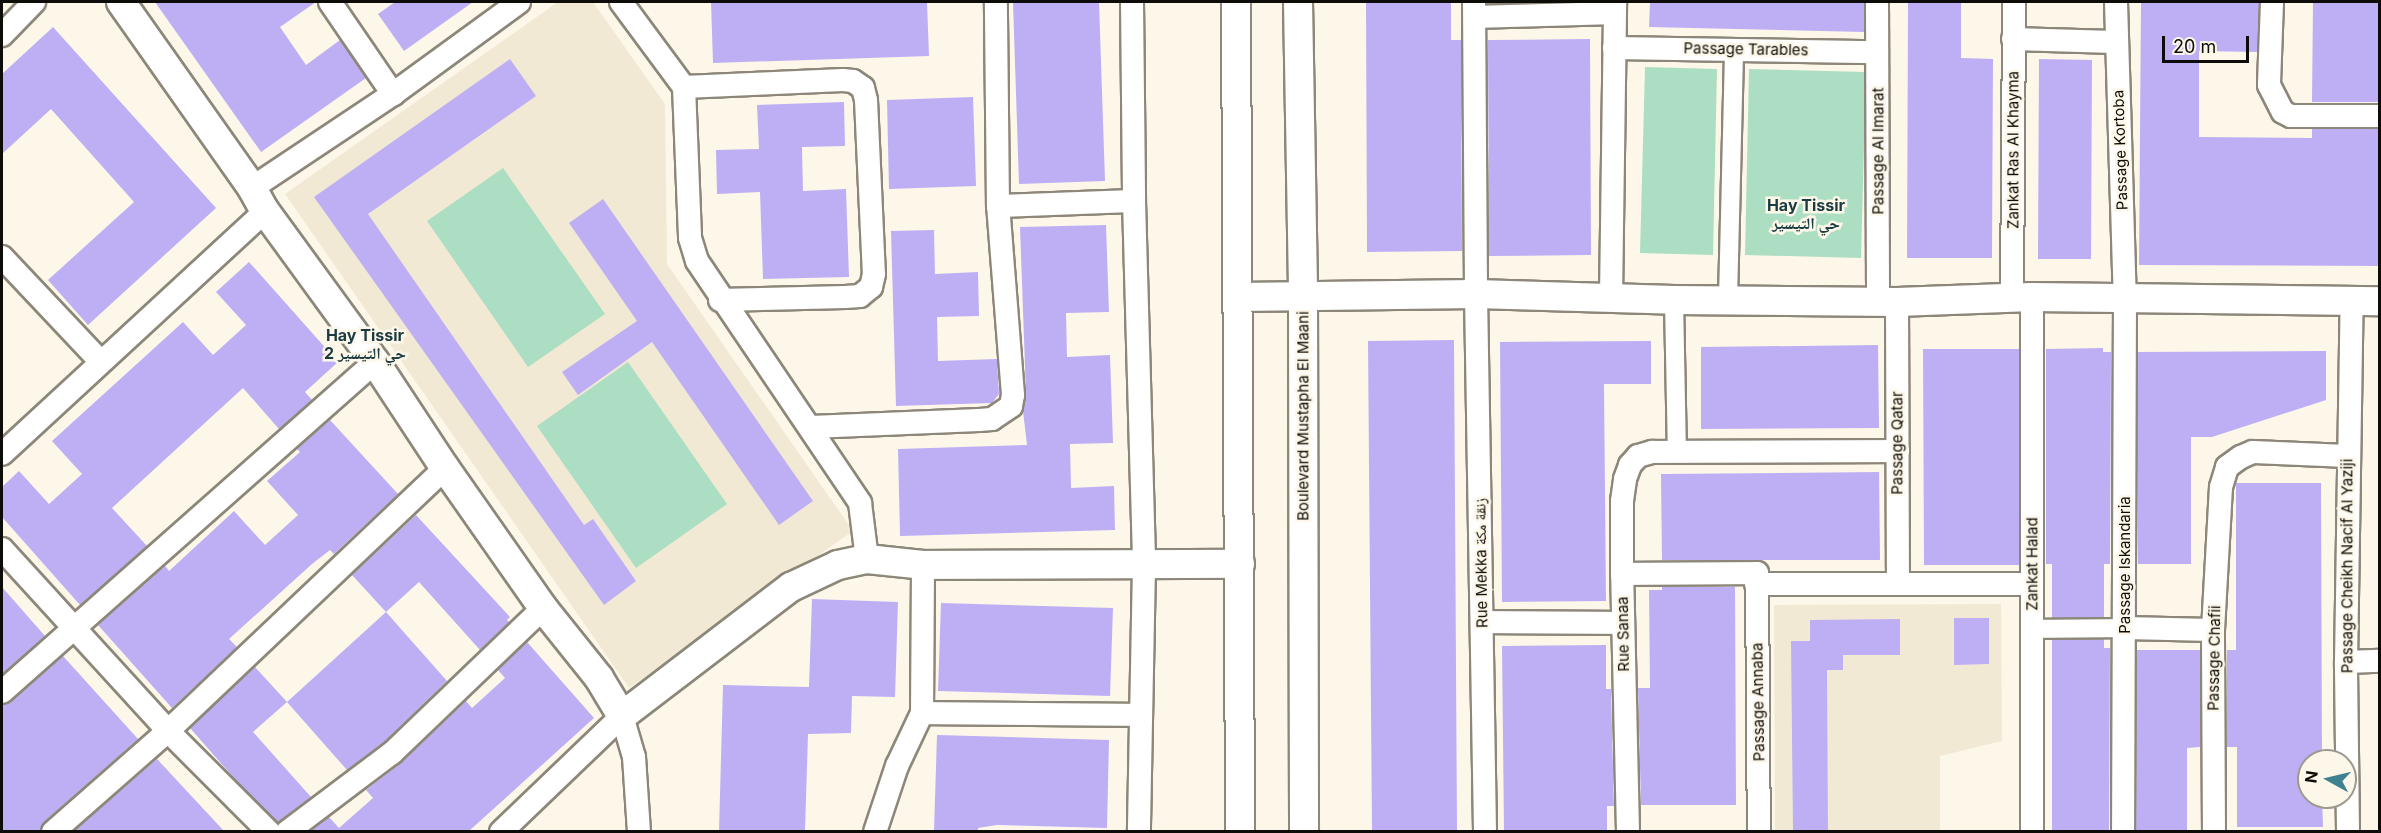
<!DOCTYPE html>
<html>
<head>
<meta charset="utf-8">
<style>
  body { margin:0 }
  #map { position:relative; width:2381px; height:833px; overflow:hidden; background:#fdf7e9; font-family:Inter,"Noto Naskh Arabic",sans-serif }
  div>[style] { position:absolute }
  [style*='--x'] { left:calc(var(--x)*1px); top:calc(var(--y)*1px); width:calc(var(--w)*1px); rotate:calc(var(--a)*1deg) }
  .built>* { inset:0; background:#f2e9d5 }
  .green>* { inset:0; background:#acdec3 }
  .building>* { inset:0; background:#beaff4 }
  .roads { filter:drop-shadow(2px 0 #8d877a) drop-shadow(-2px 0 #8d877a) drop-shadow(0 2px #8d877a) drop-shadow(0 -2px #8d877a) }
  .pedestrian>* { height:18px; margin:-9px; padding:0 9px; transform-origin:9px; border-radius:9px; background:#fff }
  .minor>* { height:22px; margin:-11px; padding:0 11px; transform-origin:11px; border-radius:11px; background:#fff }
  .tertiary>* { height:28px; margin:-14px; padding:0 14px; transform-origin:14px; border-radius:14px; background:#fff }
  span { translate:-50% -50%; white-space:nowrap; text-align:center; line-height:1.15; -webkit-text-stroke:5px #fdf7e9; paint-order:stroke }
  .street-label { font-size:15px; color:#0e0c08 }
  .neighbourhood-label { font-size:16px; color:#1a3b41; font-weight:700 }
  .frame { position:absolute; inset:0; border:3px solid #0e0c08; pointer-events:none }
  .north { position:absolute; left:2297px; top:749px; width:60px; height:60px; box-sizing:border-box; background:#fdf7e9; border:2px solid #9d998f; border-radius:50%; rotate:278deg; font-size:16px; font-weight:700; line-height:24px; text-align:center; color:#0e0c08 }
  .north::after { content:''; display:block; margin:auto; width:21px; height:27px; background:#3d828e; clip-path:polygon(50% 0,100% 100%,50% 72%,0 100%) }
  .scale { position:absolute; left:2162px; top:36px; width:87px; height:27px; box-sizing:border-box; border:3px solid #0e0c08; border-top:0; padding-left:8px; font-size:18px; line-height:21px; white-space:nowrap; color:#0e0c08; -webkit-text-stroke:4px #fdf7e9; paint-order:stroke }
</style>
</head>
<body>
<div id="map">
  <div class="built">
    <div style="clip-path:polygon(558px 2px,593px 2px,665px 104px,667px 264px,853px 531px,629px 688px,285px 194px)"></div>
    <div style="clip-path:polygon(2001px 604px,2002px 741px,1940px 756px,1940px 831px,1775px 831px,1774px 605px)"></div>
  </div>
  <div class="green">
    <div style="clip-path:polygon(1645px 67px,1717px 69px,1713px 255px,1640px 253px)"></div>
    <div style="clip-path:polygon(1749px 69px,1866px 72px,1861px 258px,1745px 255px)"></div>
    <div style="clip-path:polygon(503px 168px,605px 314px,528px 367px,427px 221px)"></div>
    <div style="clip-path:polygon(628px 362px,727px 504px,636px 568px,537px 426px)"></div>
  </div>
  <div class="building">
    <div style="clip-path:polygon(155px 2px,316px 2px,280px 27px,306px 65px,340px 40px,366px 78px,261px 152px)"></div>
    <div style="clip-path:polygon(395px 2px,473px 2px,404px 51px,378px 14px)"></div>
    <div style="clip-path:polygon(711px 2px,927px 2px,929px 56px,713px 63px)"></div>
    <div style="clip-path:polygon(1013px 2px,1099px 2px,1105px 181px,1019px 184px)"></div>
    <div style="clip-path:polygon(1366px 2px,1451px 2px,1451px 40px,1461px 40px,1462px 251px,1367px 252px)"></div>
    <div style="clip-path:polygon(1650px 2px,1864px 2px,1864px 32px,1649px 27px)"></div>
    <div style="clip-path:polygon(1908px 2px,1961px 2px,1961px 58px,1993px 59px,1992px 258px,1907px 258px)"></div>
    <div style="clip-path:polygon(2141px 2px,2259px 2px,2257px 52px,2199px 51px,2199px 137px,2312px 138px,2312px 129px,2379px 129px,2379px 266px,2139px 265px)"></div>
    <div style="clip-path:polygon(2313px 2px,2379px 2px,2379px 102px,2312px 102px)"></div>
    <div style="clip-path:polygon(53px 27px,216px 208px,88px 325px,48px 280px,134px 202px,51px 109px,2px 154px,2px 74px)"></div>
    <div style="clip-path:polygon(1590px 39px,1591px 255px,1489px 256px,1488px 40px)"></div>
    <div style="clip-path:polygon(510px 59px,536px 96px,368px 214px,584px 525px,593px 519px,636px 581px,604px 605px,314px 197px)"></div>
    <div style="clip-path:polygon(2039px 59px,2092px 60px,2091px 259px,2038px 259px)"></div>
    <div style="clip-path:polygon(973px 97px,976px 186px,889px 189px,887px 100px)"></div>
    <div style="clip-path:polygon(844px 102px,845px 146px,802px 147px,803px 191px,846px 189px,849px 277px,763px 279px,760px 192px,717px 194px,716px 150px,759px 149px,757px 105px)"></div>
    <div style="clip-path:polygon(603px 199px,813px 501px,779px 525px,652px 342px,578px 395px,562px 372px,637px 321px,569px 223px)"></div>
    <div style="clip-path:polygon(1106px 225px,1109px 312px,1066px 313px,1067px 357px,1110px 355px,1113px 443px,1070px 444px,1071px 488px,1114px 486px,1115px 530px,900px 536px,898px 449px,1027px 445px,1023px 411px,1026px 394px,1020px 227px)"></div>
    <div style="clip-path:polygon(934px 230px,935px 274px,978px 272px,979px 316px,937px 317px,938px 361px,997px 359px,999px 394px,992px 403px,896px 406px,891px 231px)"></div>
    <div style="clip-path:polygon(249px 262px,338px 362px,305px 392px,312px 400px,279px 429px,243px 388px,112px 508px,147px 546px,80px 605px,2px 517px,2px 487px,19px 471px,49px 504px,82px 474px,52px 441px,85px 411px,183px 322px,213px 355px,246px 325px,216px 292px)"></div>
    <div style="clip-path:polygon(1454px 340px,1457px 831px,1372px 831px,1368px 341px)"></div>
    <div style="clip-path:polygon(1651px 341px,1651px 384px,1604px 384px,1606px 601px,1502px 602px,1500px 342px)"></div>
    <div style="clip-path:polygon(1878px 345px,1879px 428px,1701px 429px,1701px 347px)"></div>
    <div style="clip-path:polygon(2103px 348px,2103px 352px,2111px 352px,2110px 564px,2104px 564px,2104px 617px,2052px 618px,2052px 564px,2046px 564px,2046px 349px)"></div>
    <div style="clip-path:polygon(1923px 349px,2019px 349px,2019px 565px,1924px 565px)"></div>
    <div style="clip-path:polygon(2326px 351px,2326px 400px,2212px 437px,2191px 437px,2191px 564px,2138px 564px,2138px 352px)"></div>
    <div style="clip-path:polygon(330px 420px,398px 494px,334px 554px,330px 550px,312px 564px,229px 639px,237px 647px,172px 708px,98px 625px,165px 566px,169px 571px,234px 511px,265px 545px,298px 515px,267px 481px,300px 452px,297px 449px)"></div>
    <div style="clip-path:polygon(1879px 472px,1880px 560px,1662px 560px,1661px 474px)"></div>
    <div style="clip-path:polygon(2236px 483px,2321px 483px,2322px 761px,2309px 761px,2309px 797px,2322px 797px,2323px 827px,2237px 827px,2237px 747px,2227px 747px,2227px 650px,2236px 650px)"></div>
    <div style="clip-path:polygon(416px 515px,510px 617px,507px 620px,509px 622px,480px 650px,419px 582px,386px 612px,352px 575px)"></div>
    <div style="clip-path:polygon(2px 587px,45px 636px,2px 674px)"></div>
    <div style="clip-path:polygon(1662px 587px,1735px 587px,1736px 805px,1641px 805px,1638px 688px,1650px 688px,1649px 590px,1662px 590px)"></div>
    <div style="clip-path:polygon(812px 599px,898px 602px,895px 697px,852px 696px,851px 733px,808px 734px,805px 831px,719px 831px,723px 685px,809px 687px)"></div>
    <div style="clip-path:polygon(941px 603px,1113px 608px,1110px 696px,938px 691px)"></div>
    <div style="clip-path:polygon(386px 612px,447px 681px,383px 743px,347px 770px,287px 702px)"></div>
    <div style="clip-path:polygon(1954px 618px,1989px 618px,1989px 664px,1954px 665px)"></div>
    <div style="clip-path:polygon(1900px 619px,1900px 655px,1843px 655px,1843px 670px,1827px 670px,1828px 831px,1793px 831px,1791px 641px,1810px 641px,1810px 620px)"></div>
    <div style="clip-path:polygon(2104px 639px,2104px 648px,2110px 648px,2109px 831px,2052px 831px,2052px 640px)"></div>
    <div style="clip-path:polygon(527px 642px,594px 718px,469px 831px,310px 831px,329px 817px,339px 828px,373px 798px,366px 790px,401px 763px,466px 701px,472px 708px,505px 678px,498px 670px)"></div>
    <div style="clip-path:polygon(1606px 645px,1606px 689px,1611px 689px,1614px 806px,1607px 806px,1607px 831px,1504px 831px,1502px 646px)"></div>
    <div style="clip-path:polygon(2137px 650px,2200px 650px,2200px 747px,2187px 748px,2187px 831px,2136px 831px)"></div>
    <div style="clip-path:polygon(63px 656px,138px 739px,44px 822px,40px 831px,2px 831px,2px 705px,11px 702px)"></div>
    <div style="clip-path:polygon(255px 667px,287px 702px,253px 732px,311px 797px,278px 822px,233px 777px,190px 728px)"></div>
    <div style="clip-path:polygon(937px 735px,1109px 740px,1107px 828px,997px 825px,978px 828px,978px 831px,934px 831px)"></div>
    <div style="clip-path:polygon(157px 759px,224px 831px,74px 831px)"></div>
  </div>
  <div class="roads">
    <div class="pedestrian">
      <div style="--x:1728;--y:299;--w:251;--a:-88.6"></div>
      <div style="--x:1674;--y:300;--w:152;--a:88.9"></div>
      <div style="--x:2032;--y:629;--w:93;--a:-0.6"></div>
    </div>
    <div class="minor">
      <div style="--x:330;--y:2;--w:112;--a:55.6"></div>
      <div style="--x:621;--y:2;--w:106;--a:53.5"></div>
      <div style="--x:684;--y:87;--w:151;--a:87.7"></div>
      <div style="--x:690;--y:238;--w:24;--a:73"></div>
      <div style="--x:697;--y:261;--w:292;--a:56"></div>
      <div style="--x:860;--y:503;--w:56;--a:82.9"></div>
      <div style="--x:1132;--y:2;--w:199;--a:89.4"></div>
      <div style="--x:1134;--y:201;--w:364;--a:88.4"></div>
      <div style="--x:1144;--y:565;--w:267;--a:91.1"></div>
      <div style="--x:1474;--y:2;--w:292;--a:89.6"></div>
      <div style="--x:1476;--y:294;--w:538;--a:89.04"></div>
      <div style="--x:1877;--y:2;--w:299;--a:89.8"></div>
      <div style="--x:2116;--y:2;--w:296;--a:88.3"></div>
      <div style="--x:2125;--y:298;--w:534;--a:90.21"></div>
      <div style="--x:2272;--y:2;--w:83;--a:92.1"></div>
      <div style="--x:2269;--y:85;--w:30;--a:63"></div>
      <div style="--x:2283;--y:112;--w:9;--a:27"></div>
      <div style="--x:2291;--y:116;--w:89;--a:0"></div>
      <div style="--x:1475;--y:17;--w:140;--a:-1.6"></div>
      <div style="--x:2;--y:35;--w:46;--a:-45.9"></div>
      <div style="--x:2013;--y:39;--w:103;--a:1.7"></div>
      <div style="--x:1614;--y:48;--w:263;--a:0.9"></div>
      <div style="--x:684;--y:87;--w:159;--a:-2.5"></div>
      <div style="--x:843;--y:80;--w:10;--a:6"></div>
      <div style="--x:853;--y:81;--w:12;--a:35"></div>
      <div style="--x:863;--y:88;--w:12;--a:76"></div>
      <div style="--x:866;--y:100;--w:174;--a:87.4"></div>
      <div style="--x:874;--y:274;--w:13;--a:103"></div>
      <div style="--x:871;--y:287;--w:14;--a:141"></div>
      <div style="--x:860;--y:296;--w:15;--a:176"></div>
      <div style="--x:845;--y:297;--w:125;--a:178.6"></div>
      <div style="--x:252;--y:188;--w:169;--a:-33.7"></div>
      <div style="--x:393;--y:94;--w:156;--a:-36.1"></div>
      <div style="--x:998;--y:206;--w:136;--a:-2.1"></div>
      <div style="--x:2;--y:257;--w:143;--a:46.7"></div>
      <div style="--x:1611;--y:298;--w:296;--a:-89.2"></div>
      <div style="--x:2012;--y:298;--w:296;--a:-89.6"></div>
      <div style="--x:1897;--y:302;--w:282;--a:89.8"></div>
      <div style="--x:811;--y:427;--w:168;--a:-2.4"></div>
      <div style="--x:979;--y:420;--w:13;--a:-4"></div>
      <div style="--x:992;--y:419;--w:23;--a:-34"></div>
      <div style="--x:1011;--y:406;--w:11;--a:-80"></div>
      <div style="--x:1013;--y:395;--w:190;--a:-94.5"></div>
      <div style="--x:998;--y:206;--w:204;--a:-90.6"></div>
      <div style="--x:2;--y:454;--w:358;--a:-42.7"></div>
      <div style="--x:2;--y:549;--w:246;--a:47.6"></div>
      <div style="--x:168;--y:731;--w:143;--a:45"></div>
      <div style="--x:1622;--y:574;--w:135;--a:-0.4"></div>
      <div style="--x:1757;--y:573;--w:259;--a:89.6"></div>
      <div style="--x:1756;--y:584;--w:276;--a:0"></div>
      <div style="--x:1483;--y:622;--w:140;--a:0.4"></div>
      <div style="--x:2125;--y:628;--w:88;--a:1.3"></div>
      <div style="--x:2346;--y:662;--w:34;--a:-2"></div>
      <div style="--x:2;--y:692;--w:498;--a:-41.5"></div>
      <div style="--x:922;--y:713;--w:218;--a:0.5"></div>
      <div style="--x:53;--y:832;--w:153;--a:-41.3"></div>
      <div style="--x:168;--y:731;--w:382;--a:-43.5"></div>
      <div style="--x:287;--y:832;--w:131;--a:-37"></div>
      <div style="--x:392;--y:753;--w:209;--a:-43.8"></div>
      <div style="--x:501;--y:832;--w:168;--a:-43.8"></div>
      <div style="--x:622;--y:716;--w:43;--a:73.7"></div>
      <div style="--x:634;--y:757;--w:75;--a:86.2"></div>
      <div style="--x:875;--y:832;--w:70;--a:-71.6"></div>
      <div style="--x:897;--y:766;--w:59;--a:-64.7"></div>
      <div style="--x:922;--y:713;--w:148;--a:-89.6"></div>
      <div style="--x:1628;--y:832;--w:258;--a:-91.3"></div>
      <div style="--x:1622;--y:574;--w:73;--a:-90"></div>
      <div style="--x:1622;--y:501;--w:22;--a:-82"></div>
      <div style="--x:1625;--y:479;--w:15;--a:-70"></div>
      <div style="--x:1630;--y:465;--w:12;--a:-48"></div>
      <div style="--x:1638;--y:456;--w:15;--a:-16"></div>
      <div style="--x:1652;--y:452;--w:246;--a:-0.2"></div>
      <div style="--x:2032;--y:832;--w:535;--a:-90"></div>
      <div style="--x:2214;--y:832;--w:202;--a:-90.3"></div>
      <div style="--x:2213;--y:630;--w:143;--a:-86.8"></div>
      <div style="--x:2221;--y:487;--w:21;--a:-73"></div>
      <div style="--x:2227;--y:467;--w:17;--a:-36"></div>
      <div style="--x:2241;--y:457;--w:13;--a:-23"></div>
      <div style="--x:2253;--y:452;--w:95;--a:2.4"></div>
      <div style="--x:2348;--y:832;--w:170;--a:-90.7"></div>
      <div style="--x:2346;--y:662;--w:362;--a:-89.1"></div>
    </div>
    <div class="tertiary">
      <div style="--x:121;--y:2;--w:228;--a:54.8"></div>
      <div style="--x:252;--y:188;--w:26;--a:61"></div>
      <div style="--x:265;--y:211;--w:187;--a:53.9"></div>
      <div style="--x:375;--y:362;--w:127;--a:56.6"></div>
      <div style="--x:445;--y:468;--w:171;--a:55"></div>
      <div style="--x:543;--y:608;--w:90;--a:51.3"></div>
      <div style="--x:599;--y:678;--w:44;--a:58.8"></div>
      <div style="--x:622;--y:716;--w:213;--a:-37.4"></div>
      <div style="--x:791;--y:587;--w:52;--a:-25.1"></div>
      <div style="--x:838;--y:565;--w:30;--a:-12"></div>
      <div style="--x:867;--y:559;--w:56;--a:6.1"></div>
      <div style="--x:923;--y:565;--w:317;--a:-0.2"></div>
      <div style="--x:1236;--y:2;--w:830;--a:89.72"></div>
      <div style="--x:1298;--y:2;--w:294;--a:89"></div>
      <div style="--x:1303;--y:296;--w:536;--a:89.89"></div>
      <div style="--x:1238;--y:297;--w:238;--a:-0.7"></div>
      <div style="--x:1476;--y:294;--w:198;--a:1.7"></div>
      <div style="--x:1674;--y:300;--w:223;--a:0.5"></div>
      <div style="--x:1897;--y:302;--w:135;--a:-2.1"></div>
      <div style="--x:2032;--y:297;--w:348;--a:0.7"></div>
    </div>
  </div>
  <div class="street-label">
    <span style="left:1746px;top:49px;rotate:1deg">Passage Tarables</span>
    <span style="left:2013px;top:150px;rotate:-90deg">Zankat Ras Al Khayma</span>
    <span style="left:2120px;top:150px;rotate:-92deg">Passage Kortoba</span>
    <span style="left:1878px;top:151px;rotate:-90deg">Passage Al Imarat</span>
    <span style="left:1303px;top:416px;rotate:-90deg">Boulevard Mustapha El Maani</span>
    <span style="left:1897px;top:443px;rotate:-90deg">Passage Qatar</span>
    <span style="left:1481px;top:563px;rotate:-91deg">Rue Mekka زنقة مكة</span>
    <span style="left:2032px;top:564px;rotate:-90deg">Zankat Halad</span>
    <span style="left:2125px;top:565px;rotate:-90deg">Passage Iskandaria</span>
    <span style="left:2347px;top:566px;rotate:-90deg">Passage Cheikh Nacif Al Yaziji</span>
    <span style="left:1623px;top:634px;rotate:-91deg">Rue Sanaa</span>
    <span style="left:2214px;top:658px;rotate:-89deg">Passage Chafii</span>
    <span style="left:1758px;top:702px;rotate:-91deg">Passage Annaba</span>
  </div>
  <div class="neighbourhood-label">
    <span style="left:1806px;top:214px">Hay Tissir<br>حي التيسير</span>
    <span style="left:365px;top:344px">Hay Tissir<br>2 حي التيسير</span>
  </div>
  <div class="frame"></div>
  <div class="north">N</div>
  <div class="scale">20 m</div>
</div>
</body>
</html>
